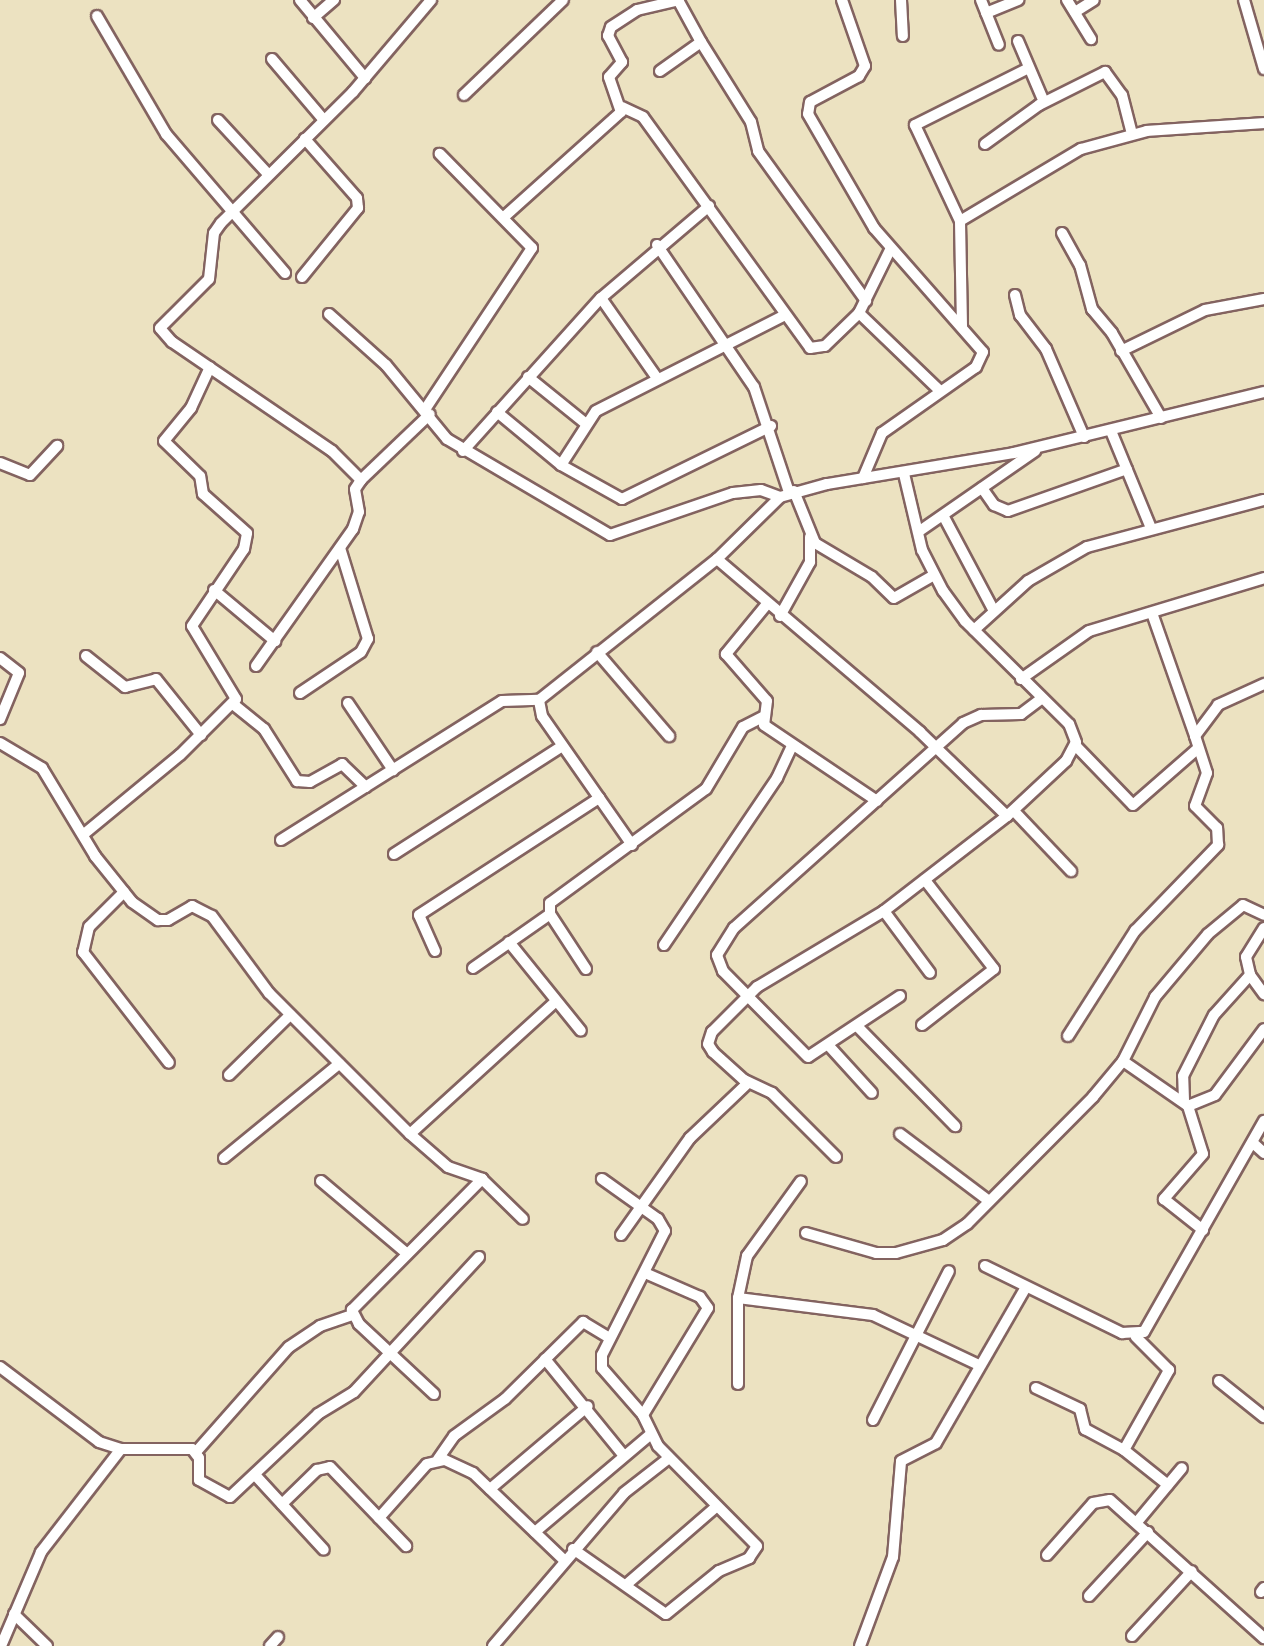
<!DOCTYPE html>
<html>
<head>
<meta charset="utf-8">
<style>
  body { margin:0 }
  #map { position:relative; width:1264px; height:1646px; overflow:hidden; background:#ece2c1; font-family:Pangolin,sans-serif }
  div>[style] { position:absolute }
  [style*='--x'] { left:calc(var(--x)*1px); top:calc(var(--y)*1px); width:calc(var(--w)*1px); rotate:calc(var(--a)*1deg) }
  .roads { filter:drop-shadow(2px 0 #836360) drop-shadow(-2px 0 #836360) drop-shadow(0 2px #836360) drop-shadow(0 -2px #836360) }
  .minor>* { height:10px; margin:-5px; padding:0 5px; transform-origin:5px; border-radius:5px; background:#fff }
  span { translate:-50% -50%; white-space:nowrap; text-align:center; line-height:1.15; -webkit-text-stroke:5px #fbf7ec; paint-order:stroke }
</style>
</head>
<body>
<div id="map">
  <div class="roads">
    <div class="minor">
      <div style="--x:300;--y:0;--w:102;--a:50.2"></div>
      <div style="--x:842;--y:0;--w:70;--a:70.8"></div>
      <div style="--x:865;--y:66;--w:12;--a:121"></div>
      <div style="--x:859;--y:76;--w:55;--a:152"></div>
      <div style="--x:810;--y:102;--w:12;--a:99"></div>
      <div style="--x:808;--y:114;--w:132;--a:59.9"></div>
      <div style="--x:874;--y:228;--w:165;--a:48.7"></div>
      <div style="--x:983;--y:352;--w:17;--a:115"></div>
      <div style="--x:976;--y:367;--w:115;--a:144.9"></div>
      <div style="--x:882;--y:433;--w:49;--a:112.9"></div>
      <div style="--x:901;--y:0;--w:36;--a:87"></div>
      <div style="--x:981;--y:0;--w:48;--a:68.2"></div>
      <div style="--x:1067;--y:0;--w:46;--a:58.4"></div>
      <div style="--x:1244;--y:0;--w:72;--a:73.8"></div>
      <div style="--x:1075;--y:12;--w:22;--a:-32"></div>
      <div style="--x:986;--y:13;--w:35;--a:-22"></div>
      <div style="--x:97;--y:16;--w:137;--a:59.7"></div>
      <div style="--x:166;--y:134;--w:183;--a:49.4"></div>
      <div style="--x:313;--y:18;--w:28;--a:-41"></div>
      <div style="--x:1018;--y:41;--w:66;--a:66.9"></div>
      <div style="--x:701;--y:42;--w:94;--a:58"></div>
      <div style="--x:751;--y:122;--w:30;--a:76"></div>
      <div style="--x:758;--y:151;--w:185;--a:54.2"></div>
      <div style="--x:272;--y:59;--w:80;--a:49.6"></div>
      <div style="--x:660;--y:71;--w:50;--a:-35.3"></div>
      <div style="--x:701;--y:42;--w:48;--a:-118.7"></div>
      <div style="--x:464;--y:95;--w:137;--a:-43.8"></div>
      <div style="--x:622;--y:107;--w:23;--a:25"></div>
      <div style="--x:643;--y:117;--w:285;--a:54.1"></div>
      <div style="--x:810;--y:348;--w:15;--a:-8"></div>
      <div style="--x:825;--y:346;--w:47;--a:-44.1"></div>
      <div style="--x:859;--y:313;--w:70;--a:-63.8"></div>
      <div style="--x:218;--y:120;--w:74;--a:47.2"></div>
      <div style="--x:985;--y:144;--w:67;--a:-35.8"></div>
      <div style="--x:1039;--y:105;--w:74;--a:-26.6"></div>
      <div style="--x:1105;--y:72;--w:29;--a:54"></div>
      <div style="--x:1122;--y:95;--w:40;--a:75.6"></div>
      <div style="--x:504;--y:217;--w:157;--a:-41.9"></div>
      <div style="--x:621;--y:112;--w:37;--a:-109"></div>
      <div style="--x:609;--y:77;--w:20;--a:-49"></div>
      <div style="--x:622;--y:62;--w:30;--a:-118"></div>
      <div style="--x:608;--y:36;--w:9;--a:-72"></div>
      <div style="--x:611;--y:27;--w:31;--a:-33"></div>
      <div style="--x:637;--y:10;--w:43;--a:-13.4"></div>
      <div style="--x:960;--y:221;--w:141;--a:-30.8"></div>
      <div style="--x:1081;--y:149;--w:68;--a:-15.3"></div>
      <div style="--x:1147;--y:131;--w:117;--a:-3.9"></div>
      <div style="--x:1062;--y:233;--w:37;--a:61"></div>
      <div style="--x:1080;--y:265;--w:46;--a:74.7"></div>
      <div style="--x:1092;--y:309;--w:31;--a:50"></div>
      <div style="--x:1112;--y:333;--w:98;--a:60"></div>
      <div style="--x:657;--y:245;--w:172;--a:55.7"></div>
      <div style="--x:754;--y:387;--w:111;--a:71.6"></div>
      <div style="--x:302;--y:277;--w:89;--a:-50.9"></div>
      <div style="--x:358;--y:208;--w:10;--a:-96"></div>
      <div style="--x:357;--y:198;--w:79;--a:-131.4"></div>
      <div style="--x:1015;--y:295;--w:21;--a:76"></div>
      <div style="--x:1020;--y:315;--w:43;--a:52.6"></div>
      <div style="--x:1046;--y:349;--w:96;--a:66.6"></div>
      <div style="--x:601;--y:298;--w:98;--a:55"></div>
      <div style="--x:859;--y:313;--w:112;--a:43.9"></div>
      <div style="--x:329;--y:314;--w:76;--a:41.8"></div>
      <div style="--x:386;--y:365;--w:96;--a:50.5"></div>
      <div style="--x:447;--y:439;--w:189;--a:30.5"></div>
      <div style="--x:610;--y:535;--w:130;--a:-18.9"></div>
      <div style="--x:733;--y:493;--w:28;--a:-6"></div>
      <div style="--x:761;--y:490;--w:20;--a:20"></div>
      <div style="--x:962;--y:326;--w:105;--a:-91.1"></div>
      <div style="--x:960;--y:221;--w:106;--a:-115.1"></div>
      <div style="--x:915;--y:125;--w:127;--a:-26.6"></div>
      <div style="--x:1121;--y:351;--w:93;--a:-26"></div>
      <div style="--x:1205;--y:310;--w:60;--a:-10.6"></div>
      <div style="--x:528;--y:377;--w:73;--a:38.9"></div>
      <div style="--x:426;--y:408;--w:192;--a:-56.5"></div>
      <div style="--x:532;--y:248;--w:132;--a:-134.4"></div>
      <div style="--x:497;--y:412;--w:83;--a:39.6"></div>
      <div style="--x:561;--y:465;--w:70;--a:29.1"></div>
      <div style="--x:622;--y:499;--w:166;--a:-26.1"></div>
      <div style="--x:1111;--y:431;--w:105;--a:67.6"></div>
      <div style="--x:463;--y:451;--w:206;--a:-48"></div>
      <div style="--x:601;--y:298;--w:142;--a:-40.4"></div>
      <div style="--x:0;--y:463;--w:32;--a:22"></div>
      <div style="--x:30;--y:475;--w:40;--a:-47"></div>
      <div style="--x:561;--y:465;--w:64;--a:-57.1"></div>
      <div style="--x:596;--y:411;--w:212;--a:-26.9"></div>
      <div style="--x:361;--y:480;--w:41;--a:-135"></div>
      <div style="--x:332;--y:451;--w:194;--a:-145.7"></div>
      <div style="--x:172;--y:342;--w:18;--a:-131"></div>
      <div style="--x:160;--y:328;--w:69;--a:-45"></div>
      <div style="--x:209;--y:279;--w:46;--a:-83.8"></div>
      <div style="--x:214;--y:233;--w:12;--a:-55"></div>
      <div style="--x:221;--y:223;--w:186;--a:-44.8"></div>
      <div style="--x:353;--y:92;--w:121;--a:-49.7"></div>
      <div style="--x:982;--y:488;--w:21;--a:55"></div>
      <div style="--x:994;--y:505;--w:15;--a:23"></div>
      <div style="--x:1008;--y:511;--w:126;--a:-19.4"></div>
      <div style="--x:794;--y:491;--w:56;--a:68"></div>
      <div style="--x:815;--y:543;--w:66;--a:30.8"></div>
      <div style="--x:872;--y:577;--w:30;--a:44"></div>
      <div style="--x:894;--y:598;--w:46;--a:-29.9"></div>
      <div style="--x:944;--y:517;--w:106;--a:62"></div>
      <div style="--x:921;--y:530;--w:139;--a:-34.7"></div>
      <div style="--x:717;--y:559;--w:267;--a:40.4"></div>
      <div style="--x:920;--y:732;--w:121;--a:44"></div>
      <div style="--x:214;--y:590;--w:80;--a:39.9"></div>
      <div style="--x:767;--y:604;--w:65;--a:129.4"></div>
      <div style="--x:726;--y:654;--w:62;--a:48.9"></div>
      <div style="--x:767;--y:701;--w:24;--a:97"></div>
      <div style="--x:764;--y:725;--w:136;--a:33.9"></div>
      <div style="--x:1152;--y:613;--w:130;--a:70.7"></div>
      <div style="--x:780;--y:616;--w:62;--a:-60.9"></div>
      <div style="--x:810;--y:562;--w:25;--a:-90"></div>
      <div style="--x:974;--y:630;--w:73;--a:-42.2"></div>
      <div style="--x:1028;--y:581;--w:68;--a:-30"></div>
      <div style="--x:1087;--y:547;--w:183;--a:-14.9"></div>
      <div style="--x:597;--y:652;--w:111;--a:49.4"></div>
      <div style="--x:86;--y:656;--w:50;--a:38.5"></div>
      <div style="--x:125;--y:687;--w:32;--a:-14"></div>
      <div style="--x:156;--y:679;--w:72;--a:51.2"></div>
      <div style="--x:0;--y:658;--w:24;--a:38"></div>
      <div style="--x:19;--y:673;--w:50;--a:112.4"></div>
      <div style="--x:256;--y:666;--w:168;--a:-54.7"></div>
      <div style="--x:353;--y:529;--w:18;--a:-71"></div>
      <div style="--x:359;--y:512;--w:23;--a:-100"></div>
      <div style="--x:355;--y:489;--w:11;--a:-56"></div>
      <div style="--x:361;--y:480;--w:95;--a:-43.7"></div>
      <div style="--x:1021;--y:679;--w:83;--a:-35.2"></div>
      <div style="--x:1089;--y:631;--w:183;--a:-16.8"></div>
      <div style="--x:300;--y:693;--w:73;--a:-33.9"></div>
      <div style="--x:361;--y:652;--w:15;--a:-62"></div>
      <div style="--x:368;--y:639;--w:95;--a:-107.1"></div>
      <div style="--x:348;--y:703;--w:81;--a:56.1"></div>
      <div style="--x:233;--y:704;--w:40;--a:39"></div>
      <div style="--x:264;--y:729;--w:62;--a:57.6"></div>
      <div style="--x:297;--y:781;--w:13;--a:4"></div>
      <div style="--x:310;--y:782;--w:37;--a:-29"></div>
      <div style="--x:342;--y:764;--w:33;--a:44"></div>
      <div style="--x:0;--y:743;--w:49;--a:30.8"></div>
      <div style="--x:42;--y:768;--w:103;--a:58.9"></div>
      <div style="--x:95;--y:856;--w:59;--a:51.2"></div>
      <div style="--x:132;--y:902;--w:32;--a:35"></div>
      <div style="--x:158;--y:920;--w:10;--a:0"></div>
      <div style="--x:168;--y:920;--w:28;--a:-30"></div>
      <div style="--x:192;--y:906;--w:22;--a:27"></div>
      <div style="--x:212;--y:916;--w:96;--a:53.5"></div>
      <div style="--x:269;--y:993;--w:199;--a:45"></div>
      <div style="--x:410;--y:1134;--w:50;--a:41"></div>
      <div style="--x:448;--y:1167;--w:36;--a:19"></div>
      <div style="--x:482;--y:1179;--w:57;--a:44.3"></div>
      <div style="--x:1075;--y:745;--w:83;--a:46"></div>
      <div style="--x:1133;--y:805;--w:84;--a:-41.1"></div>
      <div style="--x:1014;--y:811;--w:83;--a:46.5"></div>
      <div style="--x:84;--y:834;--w:124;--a:-39.5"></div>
      <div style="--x:180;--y:755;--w:79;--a:-45"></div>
      <div style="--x:236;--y:699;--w:85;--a:-121.1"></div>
      <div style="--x:192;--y:626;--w:93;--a:-56"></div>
      <div style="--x:244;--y:549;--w:16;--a:-79"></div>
      <div style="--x:247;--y:533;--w:59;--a:-138.4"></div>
      <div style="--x:203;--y:494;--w:18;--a:-99"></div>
      <div style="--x:200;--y:476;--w:50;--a:-135.8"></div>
      <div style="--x:164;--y:441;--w:43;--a:-50.7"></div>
      <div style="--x:191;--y:408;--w:45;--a:-65.1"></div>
      <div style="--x:281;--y:840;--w:261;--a:-32.2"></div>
      <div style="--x:502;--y:701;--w:37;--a:-2"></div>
      <div style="--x:632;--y:845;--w:157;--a:-124.9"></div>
      <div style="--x:542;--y:716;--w:16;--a:-101"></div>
      <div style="--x:539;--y:700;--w:227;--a:-38.4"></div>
      <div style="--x:717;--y:559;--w:88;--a:-44.5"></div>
      <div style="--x:780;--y:497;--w:49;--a:-15.5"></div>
      <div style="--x:827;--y:484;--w:190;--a:-9.4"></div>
      <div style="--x:1014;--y:453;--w:257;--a:-13.7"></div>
      <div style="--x:394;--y:854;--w:200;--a:-32.7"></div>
      <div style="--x:124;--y:892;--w:49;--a:135"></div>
      <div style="--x:89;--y:927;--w:26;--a:103"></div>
      <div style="--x:83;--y:952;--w:140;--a:52.2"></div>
      <div style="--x:884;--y:911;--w:77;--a:53.4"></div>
      <div style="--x:1264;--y:928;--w:34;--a:122"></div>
      <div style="--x:1246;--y:957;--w:18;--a:77"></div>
      <div style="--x:1250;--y:975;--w:24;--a:54"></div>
      <div style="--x:509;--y:942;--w:114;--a:51"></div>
      <div style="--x:664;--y:945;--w:202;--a:-55.9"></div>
      <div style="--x:777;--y:778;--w:35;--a:-65"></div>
      <div style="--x:435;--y:951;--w:39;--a:-114"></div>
      <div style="--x:419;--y:915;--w:215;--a:-33"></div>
      <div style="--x:473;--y:968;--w:94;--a:-35"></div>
      <div style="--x:586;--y:969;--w:66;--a:-123.2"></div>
      <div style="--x:550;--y:914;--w:11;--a:-90"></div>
      <div style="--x:550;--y:903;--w:193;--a:-36.2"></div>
      <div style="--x:706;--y:789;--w:72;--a:-59.2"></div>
      <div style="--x:743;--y:727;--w:22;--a:-27"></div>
      <div style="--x:900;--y:996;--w:110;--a:146.5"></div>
      <div style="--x:808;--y:1057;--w:121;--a:-134.7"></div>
      <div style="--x:723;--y:971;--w:17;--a:-111"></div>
      <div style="--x:717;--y:955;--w:32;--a:-58"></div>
      <div style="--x:734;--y:928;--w:307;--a:-41.8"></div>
      <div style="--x:963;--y:723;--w:20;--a:-24"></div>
      <div style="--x:981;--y:715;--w:40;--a:-1.4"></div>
      <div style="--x:1021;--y:714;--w:25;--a:-37"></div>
      <div style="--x:922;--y:1025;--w:91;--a:-37.9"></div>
      <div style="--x:994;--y:969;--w:113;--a:-127.8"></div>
      <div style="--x:858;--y:1027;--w:139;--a:45.6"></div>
      <div style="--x:1068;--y:1036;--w:125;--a:-57.5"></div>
      <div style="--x:1135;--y:931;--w:120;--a:-46"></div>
      <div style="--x:1218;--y:845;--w:17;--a:-93"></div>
      <div style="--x:1217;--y:828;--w:31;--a:-135"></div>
      <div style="--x:1195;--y:806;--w:35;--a:-70"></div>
      <div style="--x:1207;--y:773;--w:39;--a:-108"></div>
      <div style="--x:1195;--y:736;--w:39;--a:-53"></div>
      <div style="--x:1218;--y:705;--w:51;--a:-24.5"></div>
      <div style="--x:830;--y:1047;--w:62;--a:47.6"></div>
      <div style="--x:1123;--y:1061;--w:79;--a:34.7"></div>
      <div style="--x:1188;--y:1106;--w:50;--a:72.6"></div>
      <div style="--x:1203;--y:1154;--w:60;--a:130.9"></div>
      <div style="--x:1164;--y:1199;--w:50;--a:38.5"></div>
      <div style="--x:229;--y:1075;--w:86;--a:-44.5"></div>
      <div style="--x:1184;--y:1100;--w:24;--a:-92"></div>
      <div style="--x:1183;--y:1076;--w:68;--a:-63.1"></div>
      <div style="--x:1214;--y:1015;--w:54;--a:-48"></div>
      <div style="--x:1188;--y:1106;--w:29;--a:-22"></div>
      <div style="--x:1215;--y:1095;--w:82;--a:-53.4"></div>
      <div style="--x:410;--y:1134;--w:197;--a:-42.3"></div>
      <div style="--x:900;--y:1134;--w:111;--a:37"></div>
      <div style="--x:1253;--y:1143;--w:15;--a:42"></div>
      <div style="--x:836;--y:1157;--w:91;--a:-135"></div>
      <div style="--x:772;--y:1093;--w:31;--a:-155"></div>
      <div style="--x:744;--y:1080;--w:42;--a:-137.9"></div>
      <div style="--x:713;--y:1052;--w:9;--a:-122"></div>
      <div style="--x:708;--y:1044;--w:13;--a:-72"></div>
      <div style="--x:712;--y:1032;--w:64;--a:-45"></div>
      <div style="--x:757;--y:987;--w:148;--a:-30.9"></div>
      <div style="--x:884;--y:911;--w:155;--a:-37.7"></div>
      <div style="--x:1007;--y:816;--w:81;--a:-43"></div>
      <div style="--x:1066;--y:761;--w:21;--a:-62"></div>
      <div style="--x:1076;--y:742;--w:19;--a:-111"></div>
      <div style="--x:1069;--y:724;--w:146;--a:-135.3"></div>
      <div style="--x:965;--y:621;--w:37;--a:-126"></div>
      <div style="--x:943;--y:591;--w:46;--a:-117.1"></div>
      <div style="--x:922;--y:550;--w:78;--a:-103.3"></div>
      <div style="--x:224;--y:1158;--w:149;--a:-39.3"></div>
      <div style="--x:321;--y:1181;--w:110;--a:40.2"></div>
      <div style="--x:806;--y:1233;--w:73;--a:15.9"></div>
      <div style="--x:876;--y:1253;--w:20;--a:0"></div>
      <div style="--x:896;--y:1253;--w:49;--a:-15.5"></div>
      <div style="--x:943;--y:1240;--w:29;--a:-34"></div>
      <div style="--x:967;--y:1224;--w:179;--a:-45.2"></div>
      <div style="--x:1093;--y:1097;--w:47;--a:-50.2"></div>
      <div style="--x:1123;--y:1061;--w:72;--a:-63.4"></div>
      <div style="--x:1155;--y:997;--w:82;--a:-49.9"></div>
      <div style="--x:1208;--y:934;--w:45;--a:-39.6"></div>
      <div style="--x:1243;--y:905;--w:23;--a:25"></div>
      <div style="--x:621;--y:1235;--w:119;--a:-54.6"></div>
      <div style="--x:690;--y:1138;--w:80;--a:-43.5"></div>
      <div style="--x:985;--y:1266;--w:153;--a:26.1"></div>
      <div style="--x:1122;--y:1333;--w:22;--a:-3"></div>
      <div style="--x:1144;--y:1332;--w:243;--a:-60.4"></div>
      <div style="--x:738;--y:1298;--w:136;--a:7.2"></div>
      <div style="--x:873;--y:1315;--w:117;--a:25.3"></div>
      <div style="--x:545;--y:1359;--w:125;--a:50.8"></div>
      <div style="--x:0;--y:1367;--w:124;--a:37.1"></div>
      <div style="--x:99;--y:1442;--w:23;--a:18"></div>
      <div style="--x:121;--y:1449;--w:71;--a:0"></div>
      <div style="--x:192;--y:1449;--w:11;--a:52"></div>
      <div style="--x:199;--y:1458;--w:22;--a:90"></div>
      <div style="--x:199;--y:1480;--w:35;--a:29"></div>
      <div style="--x:230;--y:1497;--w:121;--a:-43.3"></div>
      <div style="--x:318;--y:1414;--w:42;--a:-31.4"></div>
      <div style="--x:354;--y:1392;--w:184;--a:-47.2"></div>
      <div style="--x:1219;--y:1381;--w:58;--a:38.7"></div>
      <div style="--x:738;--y:1384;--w:86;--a:-90"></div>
      <div style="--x:738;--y:1298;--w:43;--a:-77.9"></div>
      <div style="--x:747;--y:1256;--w:92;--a:-54.2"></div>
      <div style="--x:1036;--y:1388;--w:49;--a:25.5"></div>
      <div style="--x:1080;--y:1409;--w:21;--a:76"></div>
      <div style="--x:1085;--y:1429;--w:44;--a:28.3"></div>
      <div style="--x:1124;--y:1450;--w:56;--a:38.5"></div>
      <div style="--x:434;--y:1394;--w:103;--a:-137"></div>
      <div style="--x:359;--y:1324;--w:16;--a:-117"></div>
      <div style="--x:352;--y:1310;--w:185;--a:-45.2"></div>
      <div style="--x:643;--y:1415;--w:125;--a:-58.7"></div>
      <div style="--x:708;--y:1308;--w:14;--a:-126"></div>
      <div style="--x:700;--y:1297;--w:60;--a:-156.4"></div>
      <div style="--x:873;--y:1420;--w:167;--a:-63"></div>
      <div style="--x:1124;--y:1450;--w:92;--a:-60.6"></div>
      <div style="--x:1169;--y:1370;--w:47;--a:-135"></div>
      <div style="--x:196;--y:1452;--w:140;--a:-48.5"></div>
      <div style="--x:289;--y:1347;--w:37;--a:-34"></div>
      <div style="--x:320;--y:1326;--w:34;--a:-19"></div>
      <div style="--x:438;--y:1459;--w:28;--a:-55"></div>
      <div style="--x:454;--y:1436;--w:63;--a:-36"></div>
      <div style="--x:505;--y:1399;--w:110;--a:-44.6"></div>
      <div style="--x:583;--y:1322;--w:31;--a:31"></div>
      <div style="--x:256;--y:1476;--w:100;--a:47.4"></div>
      <div style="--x:490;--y:1489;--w:128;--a:-40.3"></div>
      <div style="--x:282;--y:1504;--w:49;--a:-44.2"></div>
      <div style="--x:317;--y:1470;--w:13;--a:-13"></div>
      <div style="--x:330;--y:1467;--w:110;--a:46.1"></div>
      <div style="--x:379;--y:1518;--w:72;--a:-48.4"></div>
      <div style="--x:427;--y:1464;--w:18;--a:-13"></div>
      <div style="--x:445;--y:1460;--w:31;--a:25"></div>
      <div style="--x:473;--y:1473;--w:126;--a:43.7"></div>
      <div style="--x:1137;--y:1522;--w:70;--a:-50.2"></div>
      <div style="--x:535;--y:1532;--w:152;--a:-40.2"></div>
      <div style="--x:573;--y:1549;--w:113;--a:35"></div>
      <div style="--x:666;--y:1614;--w:68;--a:-39.1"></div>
      <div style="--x:719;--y:1571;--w:33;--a:-23"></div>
      <div style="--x:749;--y:1558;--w:14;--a:-56"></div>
      <div style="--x:757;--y:1546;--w:141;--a:-134.7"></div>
      <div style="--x:658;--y:1446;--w:34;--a:-116"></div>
      <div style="--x:643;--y:1415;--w:62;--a:-131.1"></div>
      <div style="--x:602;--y:1368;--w:13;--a:-90"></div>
      <div style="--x:602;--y:1355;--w:139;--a:-63.1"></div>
      <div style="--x:665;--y:1231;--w:14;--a:-120"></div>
      <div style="--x:658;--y:1219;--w:69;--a:-144.5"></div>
      <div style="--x:1047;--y:1555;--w:69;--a:-48.5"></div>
      <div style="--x:1093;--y:1503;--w:17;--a:-10"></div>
      <div style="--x:1110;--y:1500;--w:207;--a:41.9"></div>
      <div style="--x:627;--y:1584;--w:118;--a:-40.9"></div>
      <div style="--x:1261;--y:1592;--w:5;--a:-53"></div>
      <div style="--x:1089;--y:1596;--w:87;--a:-47.3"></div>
      <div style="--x:14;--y:1614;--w:46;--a:44.1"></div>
      <div style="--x:1132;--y:1636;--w:88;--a:-47.3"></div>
      <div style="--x:1;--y:1646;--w:102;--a:-66.9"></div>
      <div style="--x:41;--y:1552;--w:130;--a:-52.2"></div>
      <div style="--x:270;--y:1646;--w:12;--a:-48"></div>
      <div style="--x:493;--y:1646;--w:201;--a:-49.4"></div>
      <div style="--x:624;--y:1493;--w:57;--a:-37.9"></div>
      <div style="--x:860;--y:1646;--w:95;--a:-69.7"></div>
      <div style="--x:893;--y:1557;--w:96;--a:-85.2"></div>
      <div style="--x:901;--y:1461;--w:39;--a:-27"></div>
      <div style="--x:936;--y:1443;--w:180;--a:-60"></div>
    </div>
  </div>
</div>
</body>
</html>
